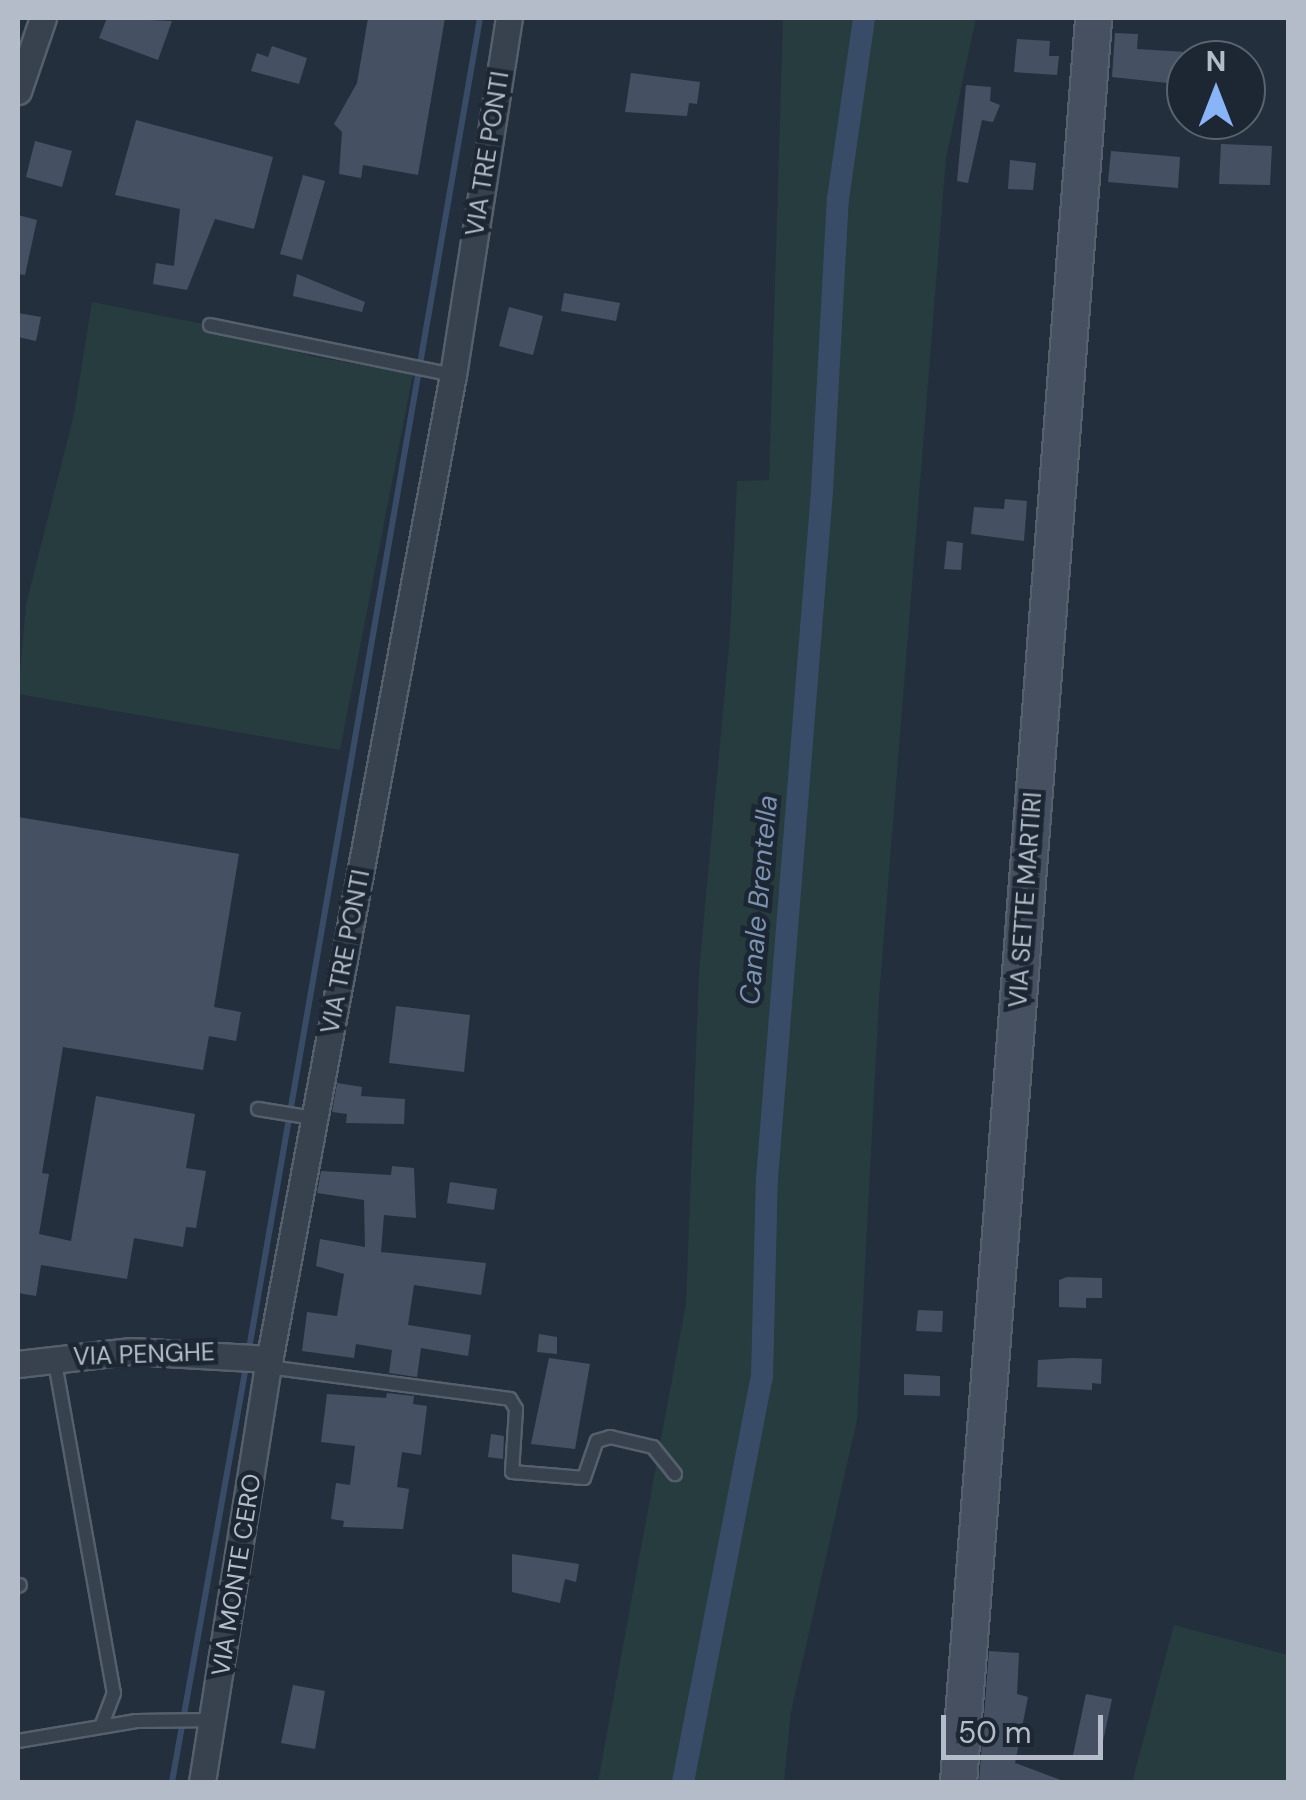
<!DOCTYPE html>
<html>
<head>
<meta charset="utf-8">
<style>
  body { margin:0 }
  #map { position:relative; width:1306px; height:1800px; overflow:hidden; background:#242f3e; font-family:"DM Sans",sans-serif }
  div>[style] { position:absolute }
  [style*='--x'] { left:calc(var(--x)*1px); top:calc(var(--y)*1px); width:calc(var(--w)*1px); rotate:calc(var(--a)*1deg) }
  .green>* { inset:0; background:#263c3f }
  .stream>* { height:6px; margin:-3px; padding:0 3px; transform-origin:3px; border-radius:3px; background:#394c67 }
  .canal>* { height:22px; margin:-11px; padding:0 11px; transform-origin:11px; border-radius:11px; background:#394c67 }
  .building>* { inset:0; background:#455162 }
  .roads { filter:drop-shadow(2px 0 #565f6c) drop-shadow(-2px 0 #565f6c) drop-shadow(0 2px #565f6c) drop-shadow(0 -2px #565f6c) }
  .lane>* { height:12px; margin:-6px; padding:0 6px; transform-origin:6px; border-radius:6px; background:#38414e }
  .street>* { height:25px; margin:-12.5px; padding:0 12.5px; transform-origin:12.5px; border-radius:12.5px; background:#38414e }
  .secondary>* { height:35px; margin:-17.5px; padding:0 17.5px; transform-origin:17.5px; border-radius:17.5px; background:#465061 }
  span { translate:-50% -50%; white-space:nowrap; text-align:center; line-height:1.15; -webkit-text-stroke:9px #1d2633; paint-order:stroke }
  .street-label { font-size:25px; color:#b4bcc9 }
  .water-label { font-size:28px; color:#7c92b1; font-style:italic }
  .frame { position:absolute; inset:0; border:20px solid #b4bcc9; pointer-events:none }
  .north { position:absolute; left:1166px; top:40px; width:100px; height:100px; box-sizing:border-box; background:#1d2633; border:2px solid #59626f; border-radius:50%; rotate:0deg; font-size:28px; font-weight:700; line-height:40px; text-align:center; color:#b4bcc9 }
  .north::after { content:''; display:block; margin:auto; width:35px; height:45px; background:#8ab4f8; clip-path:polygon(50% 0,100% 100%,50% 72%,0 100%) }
  .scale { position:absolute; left:941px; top:1715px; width:162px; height:45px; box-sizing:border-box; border:5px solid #b4bcc9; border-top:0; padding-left:12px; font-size:30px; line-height:35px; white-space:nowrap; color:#b4bcc9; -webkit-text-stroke:8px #1d2633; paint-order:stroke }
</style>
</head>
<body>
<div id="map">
  <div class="green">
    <div style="clip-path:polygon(783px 18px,976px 18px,946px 158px,879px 998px,857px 1420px,791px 1712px,784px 1782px,598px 1782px,686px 1303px,699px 972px,730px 635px,737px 481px,769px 480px)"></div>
    <div style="clip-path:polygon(92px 302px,249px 333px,310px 356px,413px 374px,340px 750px,18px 694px,26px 605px,74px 414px)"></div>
    <div style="clip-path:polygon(1174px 1625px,1288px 1655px,1288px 1782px,1132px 1782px)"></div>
  </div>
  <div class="stream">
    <div style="--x:250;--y:1343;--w:1345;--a:-80.15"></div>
    <div style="--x:172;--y:1782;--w:424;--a:-79.9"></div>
  </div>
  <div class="canal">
    <div style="--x:683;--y:1782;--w:413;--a:-79"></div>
    <div style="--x:762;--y:1377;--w:198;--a:-88.6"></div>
    <div style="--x:767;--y:1179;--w:690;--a:-85.43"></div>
    <div style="--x:822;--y:491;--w:292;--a:-86.9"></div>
    <div style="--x:838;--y:199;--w:183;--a:-81.8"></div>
  </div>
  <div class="building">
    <div style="clip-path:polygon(107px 18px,172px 21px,158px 60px,99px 38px)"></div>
    <div style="clip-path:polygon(368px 18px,445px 18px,418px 175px,363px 165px,361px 178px,339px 174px,342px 132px,334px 124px,357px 83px)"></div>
    <div style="clip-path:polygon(1115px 33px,1138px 34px,1137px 49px,1186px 52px,1186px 85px,1112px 77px)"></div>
    <div style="clip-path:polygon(1017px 39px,1050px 41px,1049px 56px,1059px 56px,1057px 75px,1014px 72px)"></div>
    <div style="clip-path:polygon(272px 46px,307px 58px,299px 84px,251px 71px,257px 53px,268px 57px)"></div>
    <div style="clip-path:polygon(631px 73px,700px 82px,697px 104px,689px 103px,687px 116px,625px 112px)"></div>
    <div style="clip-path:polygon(966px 85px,991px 87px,990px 101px,1000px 105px,993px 122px,982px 120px,968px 183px,957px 181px)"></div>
    <div style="clip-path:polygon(136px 120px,273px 157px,254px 229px,215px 219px,187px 290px,153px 284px,156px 263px,174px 266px,180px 209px,115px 195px)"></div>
    <div style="clip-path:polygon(35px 141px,72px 151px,62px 187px,26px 177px)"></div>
    <div style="clip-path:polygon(1221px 144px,1272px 146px,1270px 185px,1219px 184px)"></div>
    <div style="clip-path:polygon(1111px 151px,1180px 157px,1178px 188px,1108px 182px)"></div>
    <div style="clip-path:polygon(1010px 160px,1036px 163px,1033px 190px,1008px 189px)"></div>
    <div style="clip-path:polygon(303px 175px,325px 181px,302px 260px,280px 254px)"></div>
    <div style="clip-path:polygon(18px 215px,37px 220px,25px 275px,18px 274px)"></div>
    <div style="clip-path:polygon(297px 274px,365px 302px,362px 312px,293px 296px)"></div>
    <div style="clip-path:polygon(564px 293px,620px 303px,616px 321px,561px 311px)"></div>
    <div style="clip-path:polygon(509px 307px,543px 316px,533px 355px,499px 346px)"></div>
    <div style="clip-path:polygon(18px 313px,41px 317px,36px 341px,18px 337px)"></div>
    <div style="clip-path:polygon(1005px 499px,1027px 501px,1024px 541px,971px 534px,974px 507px,1004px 509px)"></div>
    <div style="clip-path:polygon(947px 541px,963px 543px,961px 570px,944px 569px)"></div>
    <div style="clip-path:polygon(18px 817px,239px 854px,214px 1007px,241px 1012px,236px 1041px,209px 1036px,203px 1070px,63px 1047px,42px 1173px,49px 1174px,39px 1234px,71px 1241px,96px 1096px,195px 1114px,186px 1168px,206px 1171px,196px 1228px,186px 1227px,183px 1247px,134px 1238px,127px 1279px,41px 1265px,36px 1296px,18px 1293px)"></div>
    <div style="clip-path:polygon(396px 1006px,470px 1015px,464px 1072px,389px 1063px)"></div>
    <div style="clip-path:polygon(337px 1083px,362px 1087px,361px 1096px,405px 1099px,404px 1124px,346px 1123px,347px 1114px,332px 1112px)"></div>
    <div style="clip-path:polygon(392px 1166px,414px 1168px,416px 1218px,384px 1215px,381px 1252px,486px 1263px,481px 1295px,414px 1285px,408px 1325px,471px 1335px,468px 1356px,421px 1348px,417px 1377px,389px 1373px,392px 1350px,356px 1344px,354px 1358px,302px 1351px,307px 1312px,337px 1316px,344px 1274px,316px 1266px,320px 1239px,365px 1247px,364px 1200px,317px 1193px,321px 1171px,391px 1175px)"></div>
    <div style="clip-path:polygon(450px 1182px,497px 1189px,494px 1210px,447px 1203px)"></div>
    <div style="clip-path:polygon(1067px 1277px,1102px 1278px,1102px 1298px,1086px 1298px,1086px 1308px,1059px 1307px,1059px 1280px)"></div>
    <div style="clip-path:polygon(918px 1310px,943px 1311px,942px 1332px,916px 1331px)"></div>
    <div style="clip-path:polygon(539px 1334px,557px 1337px,557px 1354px,537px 1352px)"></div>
    <div style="clip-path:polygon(549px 1358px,590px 1364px,575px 1449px,531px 1444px)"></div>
    <div style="clip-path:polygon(1073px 1358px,1102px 1359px,1101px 1384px,1092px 1383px,1092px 1390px,1037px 1387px,1038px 1360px)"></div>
    <div style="clip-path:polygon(904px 1374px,940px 1376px,940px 1396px,904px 1395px)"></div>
    <div style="clip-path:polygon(387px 1393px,414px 1396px,413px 1404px,427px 1406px,421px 1455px,402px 1452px,397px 1487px,409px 1489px,403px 1529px,343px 1527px,344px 1521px,331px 1519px,336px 1483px,350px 1485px,355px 1446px,321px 1442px,327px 1394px,386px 1398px)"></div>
    <div style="clip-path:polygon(491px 1434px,504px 1436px,503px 1459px,488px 1457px)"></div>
    <div style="clip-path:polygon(512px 1554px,579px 1564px,576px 1582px,565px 1579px,560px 1603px,512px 1592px)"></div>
    <div style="clip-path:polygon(989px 1651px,1019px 1653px,1017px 1694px,1028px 1697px,1015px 1763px,1066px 1782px,979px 1782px)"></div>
    <div style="clip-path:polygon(293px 1685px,325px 1691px,315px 1749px,281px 1743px)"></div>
    <div style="clip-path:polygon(1086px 1694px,1112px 1699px,1099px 1760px,1073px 1755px)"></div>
  </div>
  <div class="roads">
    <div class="lane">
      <div style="--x:210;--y:325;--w:248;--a:11.6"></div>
      <div style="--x:258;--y:1109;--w:56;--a:9.3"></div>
      <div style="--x:54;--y:1357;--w:341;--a:79.9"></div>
      <div style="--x:114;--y:1693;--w:34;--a:111"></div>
      <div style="--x:268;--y:1367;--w:244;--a:7.5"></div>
      <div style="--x:510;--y:1399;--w:12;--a:59"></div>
      <div style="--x:516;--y:1409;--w:63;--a:93.6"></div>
      <div style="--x:512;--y:1472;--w:72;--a:4.8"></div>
      <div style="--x:584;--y:1478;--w:39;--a:-71"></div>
      <div style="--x:597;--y:1441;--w:14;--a:-17"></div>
      <div style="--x:610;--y:1437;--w:44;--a:13.1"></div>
      <div style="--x:653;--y:1447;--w:35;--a:51"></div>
      <div style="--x:18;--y:1586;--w:2;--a:-27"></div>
      <div style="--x:18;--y:1741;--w:120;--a:-9.6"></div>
      <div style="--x:136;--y:1721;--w:77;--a:-0.7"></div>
    </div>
    <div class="street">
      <div style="--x:18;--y:91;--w:77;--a:-71.1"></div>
      <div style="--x:18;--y:1364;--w:114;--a:-6.6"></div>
      <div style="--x:131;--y:1351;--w:139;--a:3.3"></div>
      <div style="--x:202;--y:1782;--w:420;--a:-81"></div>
      <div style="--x:268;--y:1367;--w:1009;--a:-79.44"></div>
      <div style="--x:453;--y:375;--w:361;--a:-81.1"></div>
    </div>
    <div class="secondary">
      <div style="--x:958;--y:1782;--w:1769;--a:-85.62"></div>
    </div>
  </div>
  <div class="street-label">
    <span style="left:488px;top:154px;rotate:-81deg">VIA TRE PONTI</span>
    <span style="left:1026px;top:900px;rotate:-86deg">VIA SETTE MARTIRI</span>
    <span style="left:346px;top:952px;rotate:-79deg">VIA TRE PONTI</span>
    <span style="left:144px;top:1355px;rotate:-2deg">VIA PENGHE</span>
    <span style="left:237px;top:1575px;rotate:-81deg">VIA MONTE CERO</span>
  </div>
  <div class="water-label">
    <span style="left:759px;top:900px;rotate:-85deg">Canale Brentella</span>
  </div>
  <div class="frame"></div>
  <div class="north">N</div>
  <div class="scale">50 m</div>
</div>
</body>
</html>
